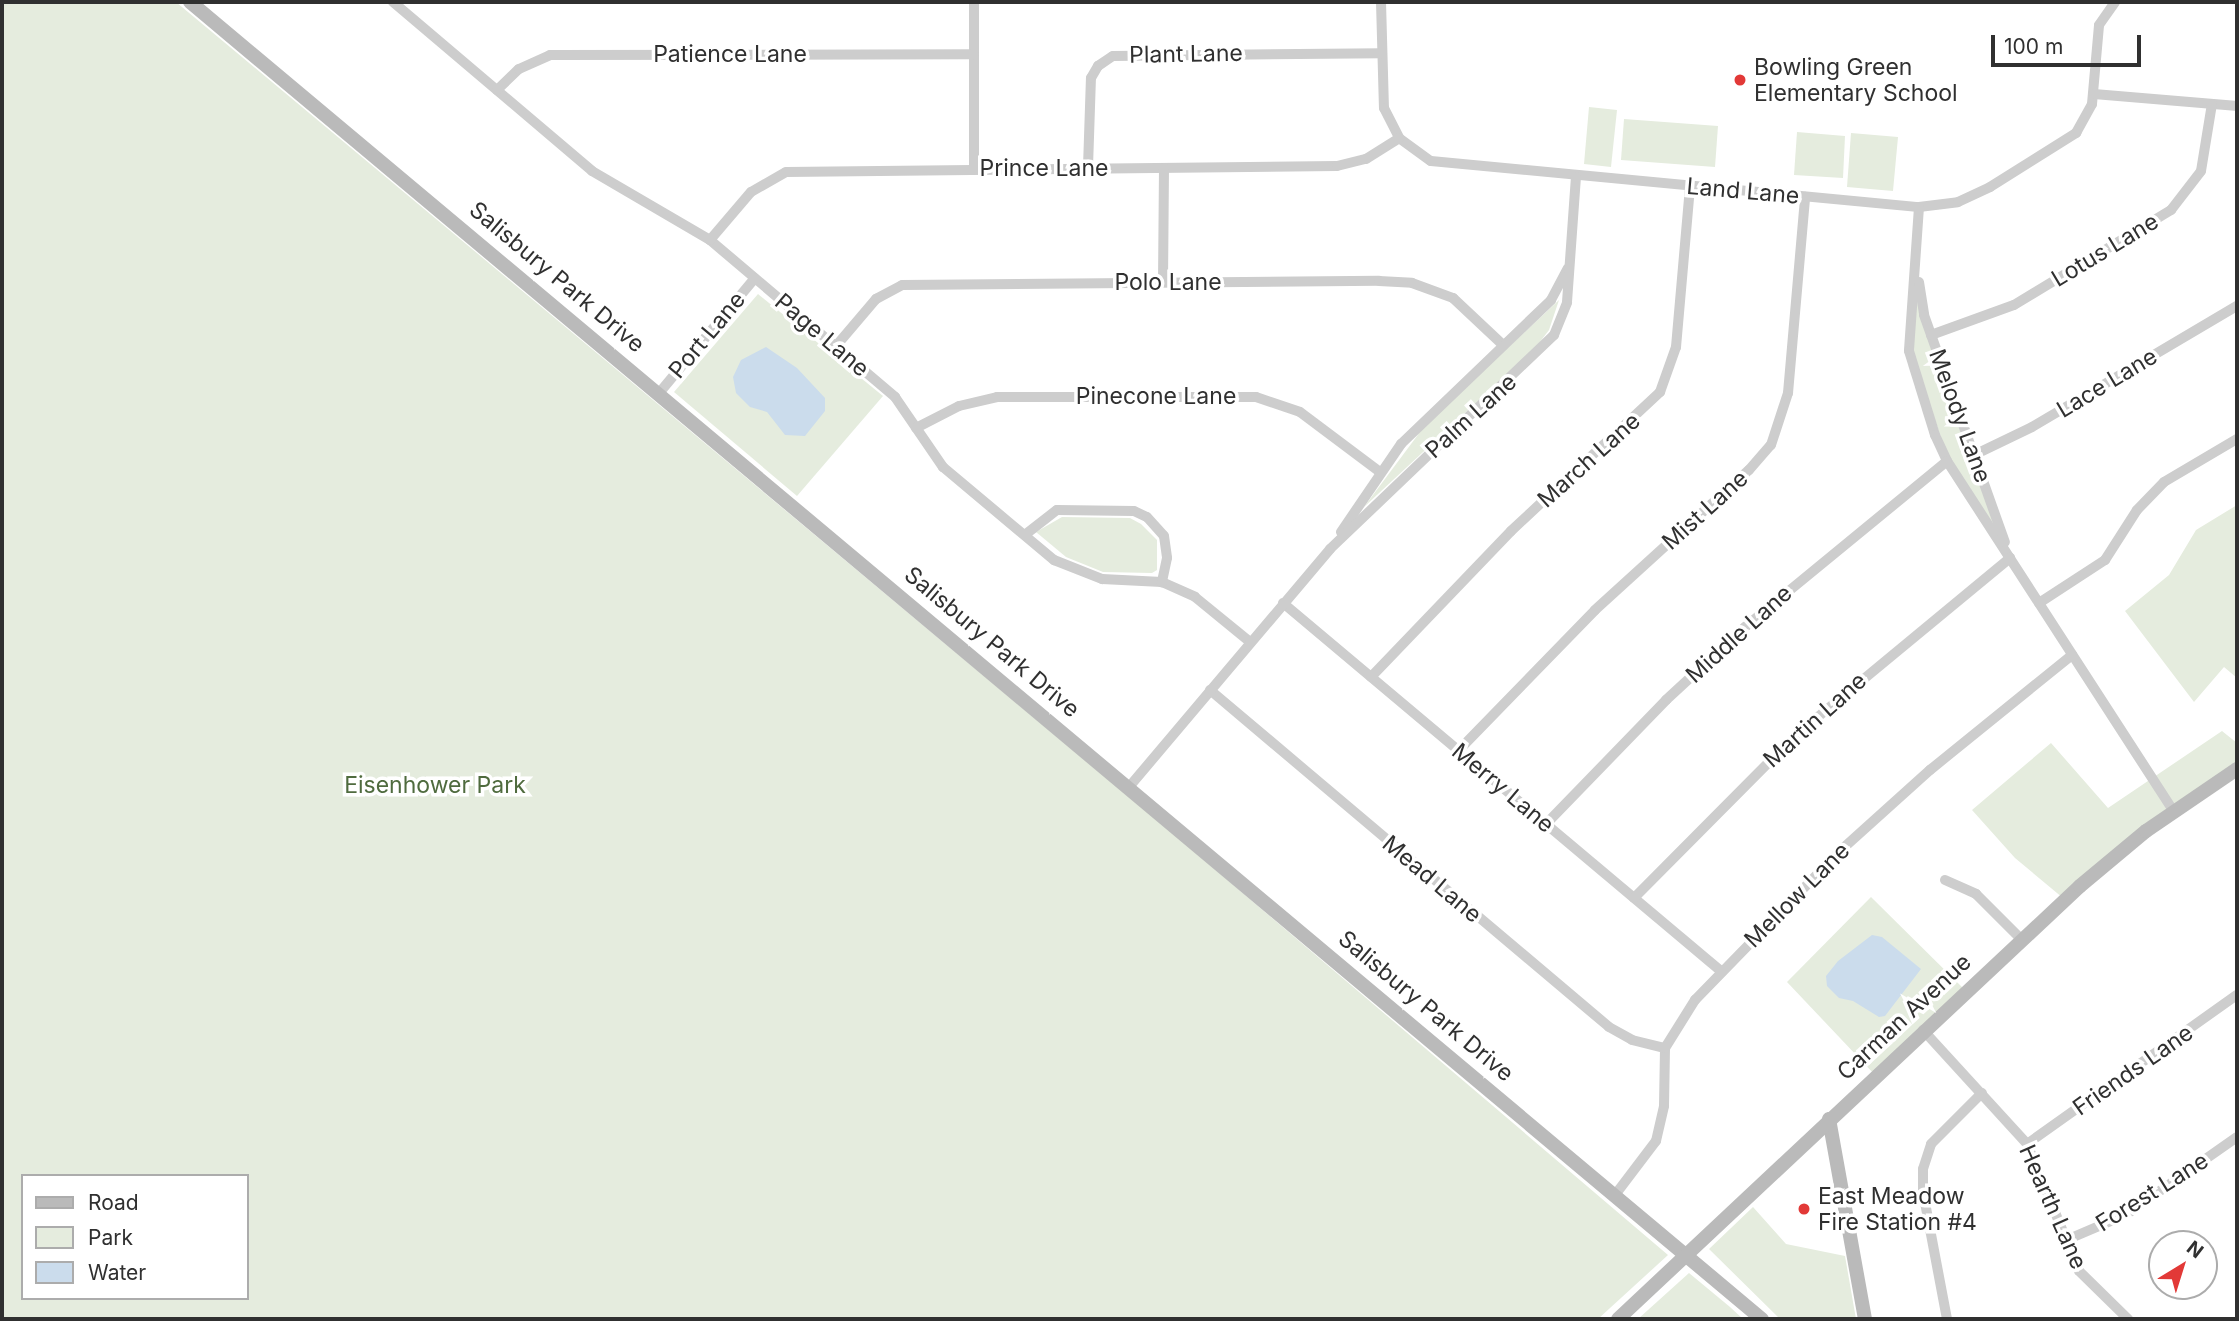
<!DOCTYPE html>
<style>
body{margin:0}
#map{position:relative;width:2239px;height:1321px;overflow:hidden;background:#fff;font-family:Inter,sans-serif}
div>[style]{position:absolute}
.green>*{inset:0;background:#e5ecde}
.water>*{inset:0;background:#cbdcec}
.street>*{height:10px;margin:-5px;padding:0 5px;transform-origin:5px;border-radius:5px;background:#cdcdcd}
.secondary>*{height:14px;margin:-7px;padding:0 7px;transform-origin:7px;border-radius:7px;background:#bababa}
.dots>*{width:19px;height:19px;translate:-50% -50%;box-sizing:border-box;border:4px solid #fff;border-radius:50%}
span{translate:-50% -50%;white-space:nowrap;text-align:center;line-height:1.15;-webkit-text-stroke:7px #fff;paint-order:stroke}
.street-label{font-size:23px;color:#303030}
.poi-label{font-size:23px;color:#303030}
.left{translate:0 -50%;text-align:left}
.park-label{font-size:23px;color:#4f6b3e}
.frame{position:absolute;inset:0;border:4px solid #303030;pointer-events:none}
.legend{position:absolute;left:21px;top:1174px;width:228px;height:126px;box-sizing:border-box;background:#fff;border:2px solid #acacac;margin:0;padding:9px 12px;list-style:none;font-size:21px;color:#303030}
.legend li{display:flex;align-items:center;gap:14px;height:35px}
.legend b{width:35px;border:2px solid #acacac}
.north{position:absolute;left:2148px;top:1230px;width:70px;height:70px;box-sizing:border-box;background:#fff;border:2px solid #acacac;border-radius:50%;rotate:38deg;font-size:19px;font-weight:700;line-height:28px;text-align:center;color:#303030}
.north::after{content:'';display:block;margin:auto;width:24px;height:32px;background:#e23937;clip-path:polygon(50% 0,100% 100%,50% 72%,0 100%)}
.scale{position:absolute;left:1991px;top:35px;width:150px;height:32px;box-sizing:border-box;border:4px solid #303030;border-top:0;padding-left:9px;font-size:21px;line-height:24px;white-space:nowrap;color:#303030;-webkit-text-stroke:5px #fff;paint-order:stroke}
</style>
<div id="map">
<div class="green">
<i style="clip-path:polygon(evenodd,2px 2px,176px 2px,1184px 843px,1668px 1255px,1598px 1319px,2px 1319px,2px 2px,23px 1176px,247px 1176px,247px 1298px,23px 1298px,23px 1176px)"></i>
<i style="clip-path:polygon(1589px 107px,1617px 110px,1611px 167px,1584px 164px)"></i>
<i style="clip-path:polygon(1624px 119px,1718px 126px,1715px 167px,1621px 160px)"></i>
<i style="clip-path:polygon(1797px 132px,1845px 136px,1843px 178px,1794px 175px)"></i>
<i style="clip-path:polygon(1851px 133px,1898px 137px,1893px 191px,1847px 187px)"></i>
<i style="clip-path:polygon(1917px 282px,2006px 550px,1949px 460px,1911px 352px)"></i>
<i style="clip-path:polygon(758px 294px,883px 396px,797px 496px,674px 392px)"></i>
<i style="clip-path:polygon(1559px 300px,1549px 330px,1536px 347px,1364px 507px,1426px 424px)"></i>
<i style="clip-path:polygon(2237px 505px,2237px 678px,2224px 667px,2194px 702px,2125px 611px,2169px 575px,2196px 530px)"></i>
<i style="clip-path:polygon(1062px 517px,1130px 518px,1141px 524px,1157px 540px,1157px 570px,1152px 573px,1103px 572px,1066px 557px,1036px 532px)"></i>
<i style="clip-path:polygon(2222px 731px,2237px 743px,2237px 768px,2063px 898px,2015px 858px,1972px 810px,2051px 743px,2108px 808px)"></i>
<i style="clip-path:polygon(1871px 897px,1965px 990px,1875px 1075px,1787px 982px)"></i>
<i style="clip-path:polygon(1753px 1207px,1786px 1244px,1845px 1256px,1856px 1319px,1780px 1319px,1709px 1249px)"></i>
<i style="clip-path:polygon(1689px 1273px,1730px 1307px,1743px 1319px,1638px 1319px)"></i>
</div>
<div class="water">
<i style="clip-path:polygon(766px 347px,797px 368px,825px 398px,825px 411px,805px 436px,785px 435px,767px 412px,750px 407px,736px 393px,733px 377px,741px 360px)"></i>
<i style="clip-path:polygon(1872px 935px,1882px 937px,1921px 969px,1885px 1016px,1879px 1017px,1853px 1001px,1839px 998px,1827px 986px,1826px 976px,1838px 961px)"></i>
</div>
<div class="street">
<i style="left:393px;top:2px;width:261px;rotate:40.3deg"></i>
<i style="left:592px;top:171px;width:137px;rotate:30.3deg"></i>
<i style="left:710px;top:240px;width:243px;rotate:40.3deg"></i>
<i style="left:895px;top:397px;width:85px;rotate:55.6deg"></i>
<i style="left:943px;top:467px;width:145px;rotate:40deg"></i>
<i style="left:1054px;top:560px;width:52px;rotate:21.6deg"></i>
<i style="left:1102px;top:579px;width:60px;rotate:2.9deg"></i>
<i style="left:1162px;top:582px;width:36px;rotate:24deg"></i>
<i style="left:1195px;top:597px;width:71px;rotate:39.3deg"></i>
<i style="left:974px;top:2px;width:166px;rotate:90deg"></i>
<i style="left:1381px;top:2px;width:106px;rotate:88.4deg"></i>
<i style="left:1384px;top:108px;width:34px;rotate:63deg"></i>
<i style="left:1399px;top:138px;width:39px;rotate:36deg"></i>
<i style="left:1431px;top:161px;width:490px;rotate:5.4deg"></i>
<i style="left:1919px;top:207px;width:39px;rotate:-7deg"></i>
<i style="left:1958px;top:202px;width:35px;rotate:-25deg"></i>
<i style="left:1990px;top:187px;width:102px;rotate:-32.1deg"></i>
<i style="left:2076px;top:133px;width:33px;rotate:-61deg"></i>
<i style="left:2092px;top:104px;width:79px;rotate:-84.9deg"></i>
<i style="left:2099px;top:25px;width:28px;rotate:-55deg"></i>
<i style="left:497px;top:90px;width:30px;rotate:-44deg"></i>
<i style="left:519px;top:69px;width:34px;rotate:-24deg"></i>
<i style="left:550px;top:55px;width:424px;rotate:-0.1deg"></i>
<i style="left:2094px;top:94px;width:144px;rotate:4.8deg"></i>
<i style="left:1088px;top:167px;width:89px;rotate:-88.1deg"></i>
<i style="left:1091px;top:78px;width:14px;rotate:-60deg"></i>
<i style="left:1098px;top:66px;width:18px;rotate:-34deg"></i>
<i style="left:1113px;top:56px;width:269px;rotate:-0.6deg"></i>
<i style="left:1919px;top:207px;width:144px;rotate:94deg"></i>
<i style="left:1909px;top:351px;width:88px;rotate:72.8deg"></i>
<i style="left:1935px;top:435px;width:29px;rotate:65deg"></i>
<i style="left:1947px;top:461px;width:417px;rotate:57.1deg"></i>
<i style="left:710px;top:240px;width:63px;rotate:-49.5deg"></i>
<i style="left:751px;top:192px;width:40px;rotate:-29.7deg"></i>
<i style="left:786px;top:172px;width:551px;rotate:-0.62deg"></i>
<i style="left:1337px;top:166px;width:30px;rotate:-14deg"></i>
<i style="left:1366px;top:159px;width:39px;rotate:-32deg"></i>
<i style="left:1163px;top:282px;width:114px;rotate:-89.5deg"></i>
<i style="left:1919px;top:282px;width:33px;rotate:81deg"></i>
<i style="left:1924px;top:315px;width:241px;rotate:70.4deg"></i>
<i style="left:1931px;top:335px;width:88px;rotate:-19.9deg"></i>
<i style="left:2014px;top:305px;width:184px;rotate:-31.2deg"></i>
<i style="left:2171px;top:210px;width:49px;rotate:-52.4deg"></i>
<i style="left:2201px;top:171px;width:68px;rotate:-80.7deg"></i>
<i style="left:836px;top:346px;width:62px;rotate:-49.6deg"></i>
<i style="left:876px;top:299px;width:30px;rotate:-28deg"></i>
<i style="left:902px;top:285px;width:477px;rotate:-0.5deg"></i>
<i style="left:1379px;top:281px;width:33px;rotate:3deg"></i>
<i style="left:1412px;top:283px;width:44px;rotate:20.1deg"></i>
<i style="left:1453px;top:298px;width:69px;rotate:43.2deg"></i>
<i style="left:660px;top:392px;width:148px;rotate:-50.2deg"></i>
<i style="left:916px;top:428px;width:48px;rotate:-27.1deg"></i>
<i style="left:959px;top:406px;width:39px;rotate:-13deg"></i>
<i style="left:997px;top:397px;width:259px"></i>
<i style="left:1256px;top:397px;width:46px;rotate:18.8deg"></i>
<i style="left:1300px;top:412px;width:100px;rotate:36.9deg"></i>
<i style="left:1974px;top:455px;width:64px;rotate:-25.8deg"></i>
<i style="left:2032px;top:427px;width:238px;rotate:-30.6deg"></i>
<i style="left:1341px;top:532px;width:107px;rotate:-55.7deg"></i>
<i style="left:1401px;top:444px;width:208px;rotate:-43.8deg"></i>
<i style="left:1551px;top:300px;width:36px;rotate:-62deg"></i>
<i style="left:1026px;top:534px;width:39px;rotate:-38deg"></i>
<i style="left:1057px;top:510px;width:77px;rotate:0.7deg"></i>
<i style="left:1134px;top:511px;width:14px;rotate:25deg"></i>
<i style="left:1147px;top:517px;width:25px;rotate:48deg"></i>
<i style="left:1164px;top:536px;width:22px;rotate:82deg"></i>
<i style="left:1167px;top:558px;width:25px;rotate:102deg"></i>
<i style="left:1283px;top:603px;width:573px;rotate:40.05deg"></i>
<i style="left:2039px;top:603px;width:79px;rotate:-33.1deg"></i>
<i style="left:2105px;top:560px;width:59px;rotate:-57.4deg"></i>
<i style="left:2137px;top:510px;width:39px;rotate:-46deg"></i>
<i style="left:2164px;top:482px;width:85px;rotate:-30.5deg"></i>
<i style="left:1371px;top:677px;width:202px;rotate:-46.2deg"></i>
<i style="left:1511px;top:531px;width:204px;rotate:-43deg"></i>
<i style="left:1660px;top:392px;width:48px;rotate:-70.4deg"></i>
<i style="left:1676px;top:347px;width:162px;rotate:-85deg"></i>
<i style="left:1210px;top:690px;width:522px;rotate:40.18deg"></i>
<i style="left:1609px;top:1027px;width:26px;rotate:29deg"></i>
<i style="left:1632px;top:1040px;width:34px;rotate:14deg"></i>
<i style="left:1459px;top:750px;width:195px;rotate:-45.8deg"></i>
<i style="left:1595px;top:610px;width:208px;rotate:-42.3deg"></i>
<i style="left:1749px;top:470px;width:33px;rotate:-49deg"></i>
<i style="left:1771px;top:445px;width:55px;rotate:-71.9deg"></i>
<i style="left:1788px;top:393px;width:197px;rotate:-85deg"></i>
<i style="left:1129px;top:787px;width:312px;rotate:-49.8deg"></i>
<i style="left:1330px;top:549px;width:310px;rotate:-43.7deg"></i>
<i style="left:1554px;top:335px;width:35px;rotate:-68deg"></i>
<i style="left:1567px;top:302px;width:125px;rotate:-85.9deg"></i>
<i style="left:1546px;top:824px;width:173px;rotate:-45.9deg"></i>
<i style="left:1666px;top:700px;width:108px;rotate:-42.7deg"></i>
<i style="left:1745px;top:627px;width:261px;rotate:-39.4deg"></i>
<i style="left:1945px;top:880px;width:34px;rotate:24deg"></i>
<i style="left:1976px;top:894px;width:64px;rotate:45deg"></i>
<i style="left:1634px;top:898px;width:230px;rotate:-45.2deg"></i>
<i style="left:1796px;top:735px;width:278px;rotate:-39.6deg"></i>
<i style="left:1923px;top:1030px;width:154px;rotate:47.6deg"></i>
<i style="left:2027px;top:1144px;width:137px;rotate:67.7deg"></i>
<i style="left:2079px;top:1271px;width:69px;rotate:44.4deg"></i>
<i style="left:2027px;top:1144px;width:257px;rotate:-35.4deg"></i>
<i style="left:1615px;top:1195px;width:68px;rotate:-52.8deg"></i>
<i style="left:1656px;top:1141px;width:36px;rotate:-77deg"></i>
<i style="left:1664px;top:1106px;width:58px;rotate:-89deg"></i>
<i style="left:1665px;top:1048px;width:57px;rotate:-58deg"></i>
<i style="left:1695px;top:1000px;width:208px;rotate:-45.8deg"></i>
<i style="left:1840px;top:851px;width:121px;rotate:-42deg"></i>
<i style="left:1930px;top:770px;width:183px;rotate:-39deg"></i>
<i style="left:2064px;top:1241px;width:69px;rotate:-23.2deg"></i>
<i style="left:2127px;top:1214px;width:134px;rotate:-35deg"></i>
<i style="left:1947px;top:1319px;width:129px;rotate:-100.7deg"></i>
<i style="left:1923px;top:1192px;width:23px;rotate:-90deg"></i>
<i style="left:1923px;top:1169px;width:26px;rotate:-72deg"></i>
<i style="left:1931px;top:1144px;width:72px;rotate:-45deg"></i>
</div>
<div class="secondary">
<i style="left:190px;top:2px;width:2051px;rotate:39.96deg"></i>
<i style="left:1829px;top:1119px;width:203px;rotate:79.8deg"></i>
<i style="left:1618px;top:1319px;width:633px;rotate:-43.14deg"></i>
<i style="left:2080px;top:886px;width:86px;rotate:-39.8deg"></i>
<i style="left:2146px;top:831px;width:110px;rotate:-34.3deg"></i>
</div>
<div class="dots">
<i style="left:1740px;top:80px;background:#e23937"></i>
<i style="left:1804px;top:1209px;background:#e23937"></i>
</div>
<div class="street-label">
<span style="left:730px;top:54px">Patience Lane</span>
<span style="left:1186px;top:54px;rotate:-1deg">Plant Lane</span>
<span style="left:1044px;top:168px">Prince Lane</span>
<span style="left:1743px;top:191px;rotate:5deg">Land Lane</span>
<span style="left:2105px;top:250px;rotate:-31deg">Lotus Lane</span>
<span style="left:557px;top:277px;rotate:40deg">Salisbury Park Drive</span>
<span style="left:1168px;top:282px">Polo Lane</span>
<span style="left:707px;top:335px;rotate:-50deg">Port Lane</span>
<span style="left:822px;top:335px;rotate:40deg">Page Lane</span>
<span style="left:2107px;top:383px;rotate:-31deg">Lace Lane</span>
<span style="left:1156px;top:396px">Pinecone Lane</span>
<span style="left:1471px;top:416px;rotate:-42deg">Palm Lane</span>
<span style="left:1960px;top:416px;rotate:70deg">Melody Lane</span>
<span style="left:1589px;top:460px;rotate:-42deg">March Lane</span>
<span style="left:1705px;top:510px;rotate:-42deg">Mist Lane</span>
<span style="left:1739px;top:634px;rotate:-42deg">Middle Lane</span>
<span style="left:992px;top:642px;rotate:40deg">Salisbury Park Drive</span>
<span style="left:1815px;top:720px;rotate:-42deg">Martin Lane</span>
<span style="left:1503px;top:788px;rotate:40deg">Merry Lane</span>
<span style="left:1432px;top:879px;rotate:40deg">Mead Lane</span>
<span style="left:1797px;top:895px;rotate:-45deg">Mellow Lane</span>
<span style="left:1426px;top:1006px;rotate:40deg">Salisbury Park Drive</span>
<span style="left:1904px;top:1017px;rotate:-43deg">Carman Avenue</span>
<span style="left:2133px;top:1070px;rotate:-35deg">Friends Lane</span>
<span style="left:2152px;top:1192px;rotate:-32deg">Forest Lane</span>
<span style="left:2053px;top:1207px;rotate:66deg">Hearth Lane</span>
</div>
<div class="poi-label">
<span class="left" style="left:1754px;top:80px">Bowling Green<br>Elementary School</span>
<span class="left" style="left:1818px;top:1209px">East Meadow<br>Fire Station #4</span>
</div>
<div class="park-label">
<span style="left:435px;top:785px">Eisenhower Park</span>
</div>
<div class="frame"></div>
<ul class="legend">
<li><b style="height:9px;background:#bababa"></b>Road</li>
<li><b style="height:19px;background:#e5ecde"></b>Park</li>
<li><b style="height:19px;background:#cbdcec"></b>Water</li>
</ul>
<div class="north">N</div>
<div class="scale">100 m</div>
</div>
